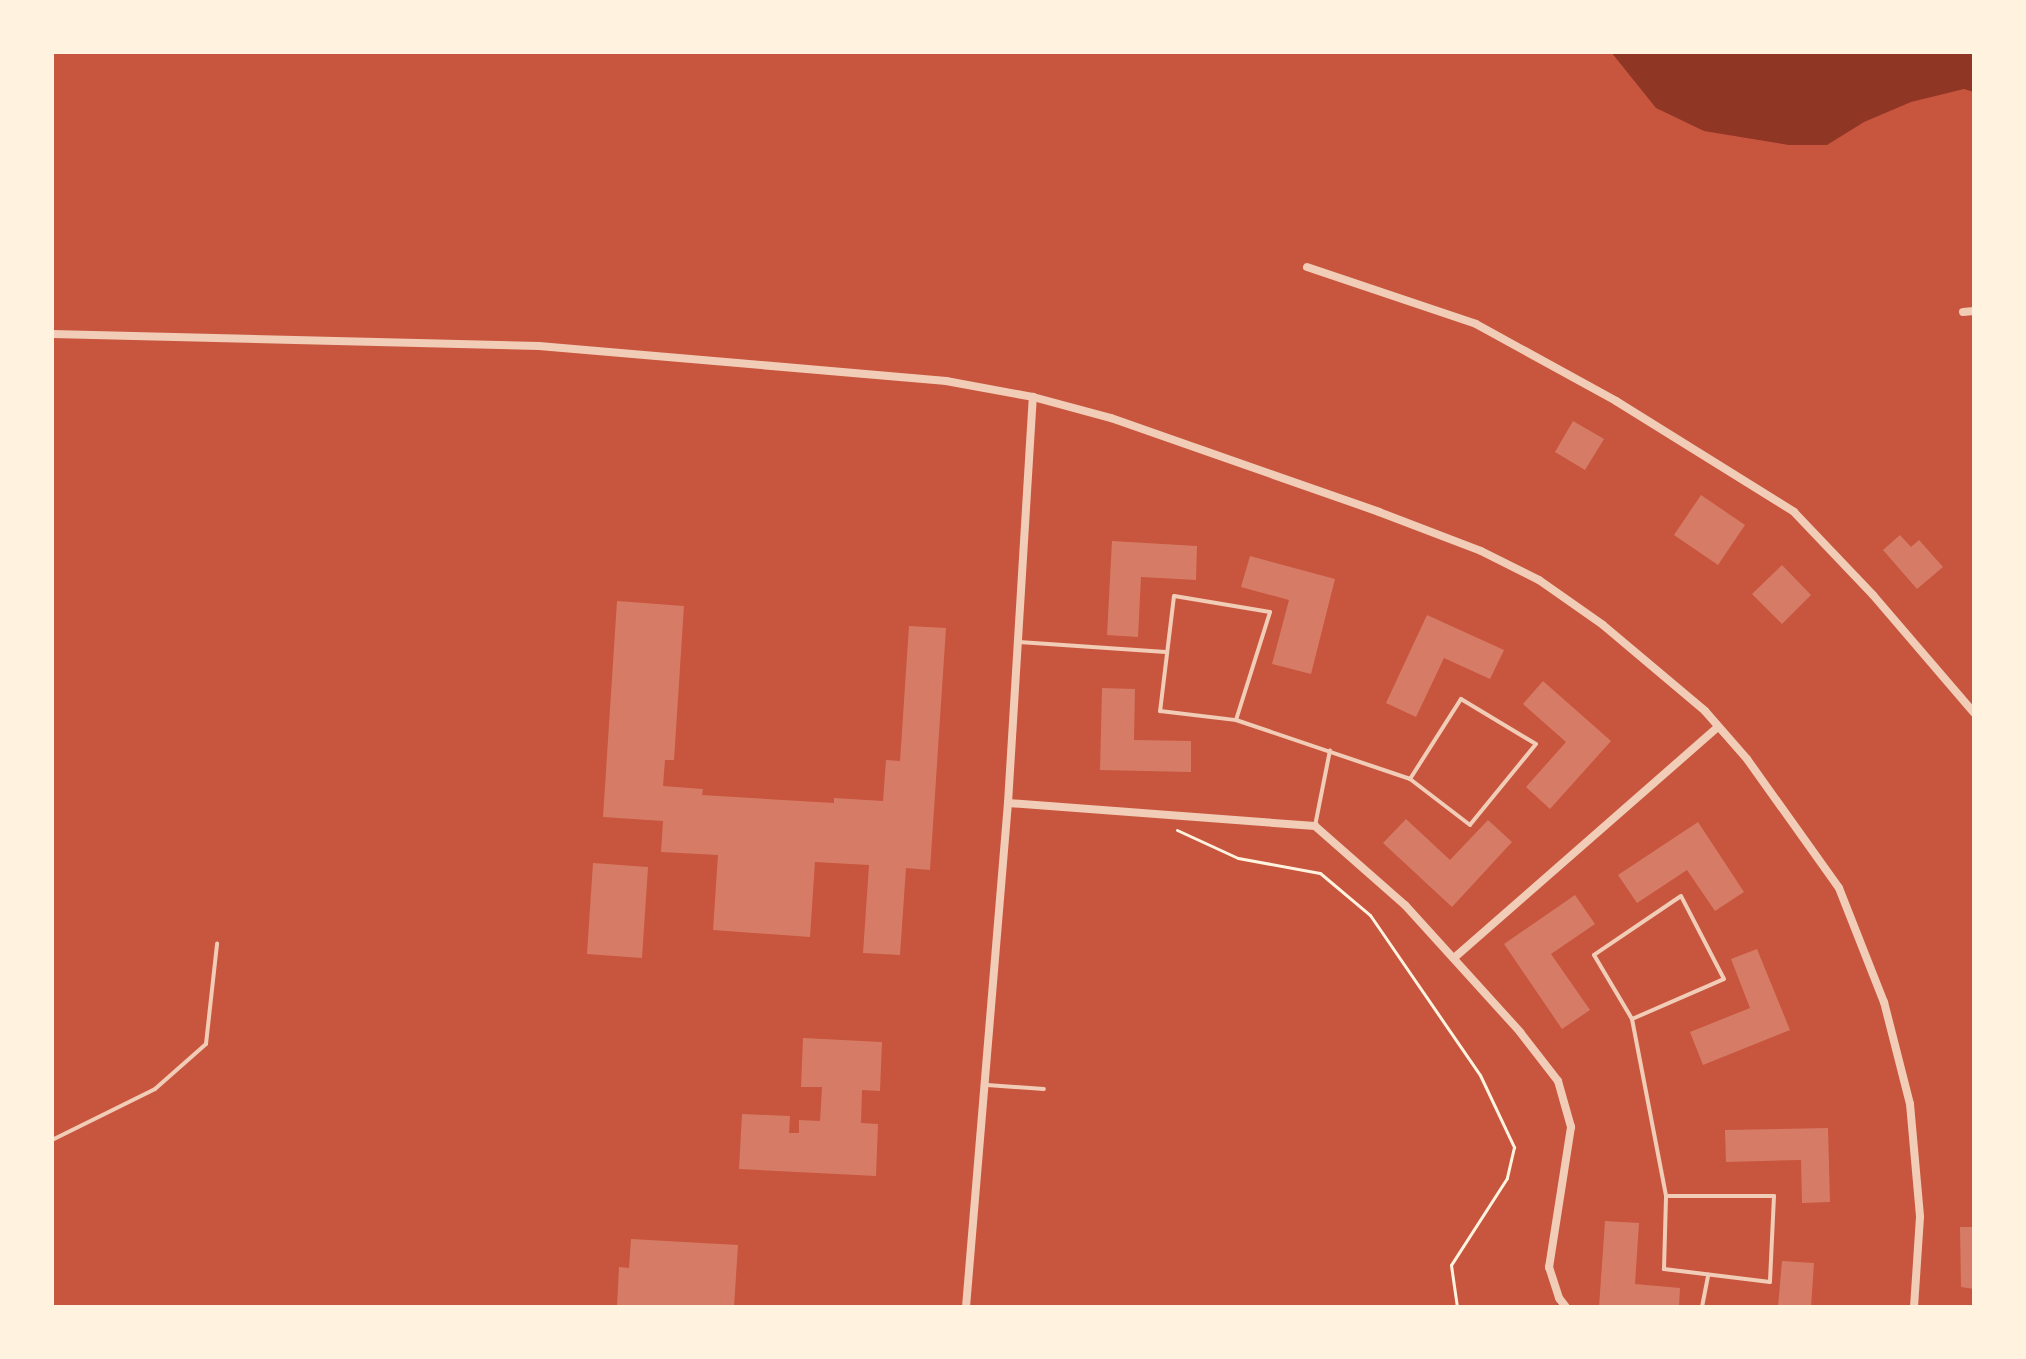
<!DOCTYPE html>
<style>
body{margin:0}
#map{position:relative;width:2026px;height:1359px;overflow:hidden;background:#c8553d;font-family:Arial,sans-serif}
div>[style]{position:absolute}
.water>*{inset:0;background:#8f3625}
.building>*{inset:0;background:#d67c66}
.path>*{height:3px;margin:-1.5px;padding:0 1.5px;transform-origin:1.5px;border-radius:1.5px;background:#fff3e0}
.service>*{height:4px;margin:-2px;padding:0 2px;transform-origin:2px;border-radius:2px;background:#f1ccb7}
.minor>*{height:8px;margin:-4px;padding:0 4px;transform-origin:4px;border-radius:4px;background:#f1ccb7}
span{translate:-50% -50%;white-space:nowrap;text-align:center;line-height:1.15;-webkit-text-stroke:6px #fff3e0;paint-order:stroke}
.frame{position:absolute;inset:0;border:54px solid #fff3e0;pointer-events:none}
</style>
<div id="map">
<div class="water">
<i style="clip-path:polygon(1611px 52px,1974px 52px,1974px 92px,1964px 89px,1911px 102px,1864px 122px,1827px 145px,1789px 145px,1704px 131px,1656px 108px)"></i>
</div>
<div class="building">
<i style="clip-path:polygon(1573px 421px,1604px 439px,1585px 470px,1555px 452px)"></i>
<i style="clip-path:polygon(1701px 495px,1745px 525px,1718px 565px,1674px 535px)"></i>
<i style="clip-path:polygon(1900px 535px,1911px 547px,1919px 540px,1943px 567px,1917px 589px,1883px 550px)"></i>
<i style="clip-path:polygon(1112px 541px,1197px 546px,1196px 580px,1141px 577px,1138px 637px,1107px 635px)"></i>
<i style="clip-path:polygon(1250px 556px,1335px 579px,1311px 674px,1272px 664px,1289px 600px,1241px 587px)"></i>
<i style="clip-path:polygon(1782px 565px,1811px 595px,1782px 624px,1752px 594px)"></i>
<i style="clip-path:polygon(617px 601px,684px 606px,674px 760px,665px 760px,663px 786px,703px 789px,702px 795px,834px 803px,834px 798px,883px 801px,886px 760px,900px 761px,909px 626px,946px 628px,930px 870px,906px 868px,900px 955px,863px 953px,869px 865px,815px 862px,810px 937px,713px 930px,718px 855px,661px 852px,663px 821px,603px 817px)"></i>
<i style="clip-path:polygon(1427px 615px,1504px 650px,1490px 679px,1444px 658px,1416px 717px,1386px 703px)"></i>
<i style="clip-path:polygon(1543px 681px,1611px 741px,1550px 809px,1526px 787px,1566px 742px,1523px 704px)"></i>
<i style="clip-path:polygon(1102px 688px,1135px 689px,1134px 740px,1191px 741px,1191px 772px,1100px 770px)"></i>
<i style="clip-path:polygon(1406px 819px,1450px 860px,1488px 820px,1512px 842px,1452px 907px,1383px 843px)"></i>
<i style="clip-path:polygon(1698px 822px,1744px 892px,1715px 911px,1687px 870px,1637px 903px,1618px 875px)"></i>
<i style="clip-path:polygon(593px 863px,648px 867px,642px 958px,587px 954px)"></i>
<i style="clip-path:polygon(1575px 895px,1595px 924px,1551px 954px,1590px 1010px,1562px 1029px,1504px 944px)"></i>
<i style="clip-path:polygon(1757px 949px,1790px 1030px,1703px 1065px,1690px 1032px,1750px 1008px,1731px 959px)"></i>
<i style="clip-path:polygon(803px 1038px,882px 1042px,880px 1091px,862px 1090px,861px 1123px,878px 1124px,876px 1176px,739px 1169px,742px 1114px,790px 1116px,789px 1133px,799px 1133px,799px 1120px,820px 1121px,822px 1087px,801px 1087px)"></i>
<i style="clip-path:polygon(1828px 1128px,1830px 1202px,1802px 1203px,1801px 1160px,1726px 1162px,1725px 1130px)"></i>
<i style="clip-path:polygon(1605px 1221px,1639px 1223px,1635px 1284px,1680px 1288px,1679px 1307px,1599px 1307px)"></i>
<i style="clip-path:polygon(1960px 1227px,1974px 1227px,1974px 1289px,1961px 1287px)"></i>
<i style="clip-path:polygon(631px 1239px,738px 1245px,734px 1307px,617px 1307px,619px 1267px,629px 1268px)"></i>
<i style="clip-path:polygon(1782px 1261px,1814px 1263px,1811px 1307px,1778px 1307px)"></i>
</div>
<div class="path">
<i style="left:1177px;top:830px;width:67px;rotate:24.7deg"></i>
<i style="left:1238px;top:858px;width:83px;rotate:10.4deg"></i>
<i style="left:1320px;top:873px;width:65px;rotate:40deg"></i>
<i style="left:1370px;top:915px;width:194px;rotate:55.5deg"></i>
<i style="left:1480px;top:1075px;width:80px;rotate:64.7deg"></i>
<i style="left:1514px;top:1147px;width:32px;rotate:103deg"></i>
<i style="left:1507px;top:1178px;width:103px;rotate:122.8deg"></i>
<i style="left:1451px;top:1265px;width:42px;rotate:81.9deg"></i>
</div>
<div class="service">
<i style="left:1019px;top:642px;width:147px;rotate:3.9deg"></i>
<i style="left:1236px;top:720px;width:113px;rotate:-72.5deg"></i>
<i style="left:1270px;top:612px;width:97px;rotate:-170.5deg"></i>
<i style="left:1174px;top:596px;width:116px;rotate:96.9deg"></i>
<i style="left:1160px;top:711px;width:77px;rotate:6.8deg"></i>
<i style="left:1236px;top:720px;width:184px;rotate:18.7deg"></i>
<i style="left:1410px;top:779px;width:95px;rotate:-57.5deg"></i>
<i style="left:1461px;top:699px;width:87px;rotate:31deg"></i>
<i style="left:1536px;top:744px;width:104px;rotate:129.2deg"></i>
<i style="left:1470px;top:825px;width:76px;rotate:-142.5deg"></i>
<i style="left:1315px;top:826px;width:77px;rotate:-78.8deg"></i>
<i style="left:1632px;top:1019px;width:100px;rotate:-23.5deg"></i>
<i style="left:1724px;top:979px;width:93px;rotate:-117.4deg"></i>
<i style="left:1681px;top:896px;width:105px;rotate:145.9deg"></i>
<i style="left:1594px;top:955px;width:74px;rotate:59.3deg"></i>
<i style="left:1632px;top:1019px;width:180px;rotate:79.1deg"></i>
<i style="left:987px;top:1085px;width:57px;rotate:4deg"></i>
<i style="left:52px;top:1140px;width:115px;rotate:-26.3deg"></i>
<i style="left:155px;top:1089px;width:68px;rotate:-41.4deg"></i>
<i style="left:206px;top:1044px;width:101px;rotate:-83.7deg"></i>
<i style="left:1666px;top:1196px;width:108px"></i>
<i style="left:1774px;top:1196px;width:86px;rotate:92.7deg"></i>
<i style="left:1770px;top:1282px;width:107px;rotate:-173deg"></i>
<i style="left:1664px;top:1269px;width:73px;rotate:-88.4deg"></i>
<i style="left:1702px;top:1307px;width:33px;rotate:-79deg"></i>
</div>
<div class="minor">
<i style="left:1307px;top:267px;width:178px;rotate:18.6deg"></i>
<i style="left:1476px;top:324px;width:160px;rotate:28.8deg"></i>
<i style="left:1616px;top:401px;width:210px;rotate:31.9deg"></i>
<i style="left:1794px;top:512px;width:115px;rotate:46.4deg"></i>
<i style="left:1873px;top:595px;width:155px;rotate:49.4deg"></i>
<i style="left:1963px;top:312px;width:11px;rotate:-5deg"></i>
<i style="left:52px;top:334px;width:487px;rotate:1.4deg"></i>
<i style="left:539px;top:346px;width:409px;rotate:4.9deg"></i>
<i style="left:946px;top:381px;width:88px;rotate:10.4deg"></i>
<i style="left:1033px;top:397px;width:81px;rotate:15.1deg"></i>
<i style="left:1111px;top:418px;width:284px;rotate:19.3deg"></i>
<i style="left:1379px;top:512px;width:109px;rotate:20.9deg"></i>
<i style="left:1481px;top:551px;width:65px;rotate:26.6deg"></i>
<i style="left:1539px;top:580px;width:78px;rotate:35.1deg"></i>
<i style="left:1603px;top:625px;width:133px;rotate:40.1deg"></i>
<i style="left:1705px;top:711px;width:64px;rotate:48.8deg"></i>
<i style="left:1747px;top:759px;width:158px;rotate:54.5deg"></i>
<i style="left:1839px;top:888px;width:123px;rotate:68.5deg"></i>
<i style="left:1884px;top:1002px;width:105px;rotate:75.7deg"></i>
<i style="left:1910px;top:1104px;width:113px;rotate:84.9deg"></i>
<i style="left:1920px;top:1217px;width:90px;rotate:93.8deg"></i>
<i style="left:1008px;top:803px;width:308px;rotate:4.3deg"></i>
<i style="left:1315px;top:826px;width:120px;rotate:41.3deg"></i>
<i style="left:1405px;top:905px;width:171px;rotate:47.8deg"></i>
<i style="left:1520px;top:1032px;width:62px;rotate:52.2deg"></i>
<i style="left:1558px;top:1081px;width:48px;rotate:74.2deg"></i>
<i style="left:1571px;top:1127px;width:142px;rotate:98.9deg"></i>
<i style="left:1549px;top:1267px;width:33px;rotate:72deg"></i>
<i style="left:1559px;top:1298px;width:11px;rotate:52deg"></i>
<i style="left:1454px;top:958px;width:351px;rotate:-41.2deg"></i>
<i style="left:966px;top:1307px;width:506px;rotate:-85.24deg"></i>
<i style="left:1008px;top:803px;width:407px;rotate:-86.5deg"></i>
</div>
<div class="frame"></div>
</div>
